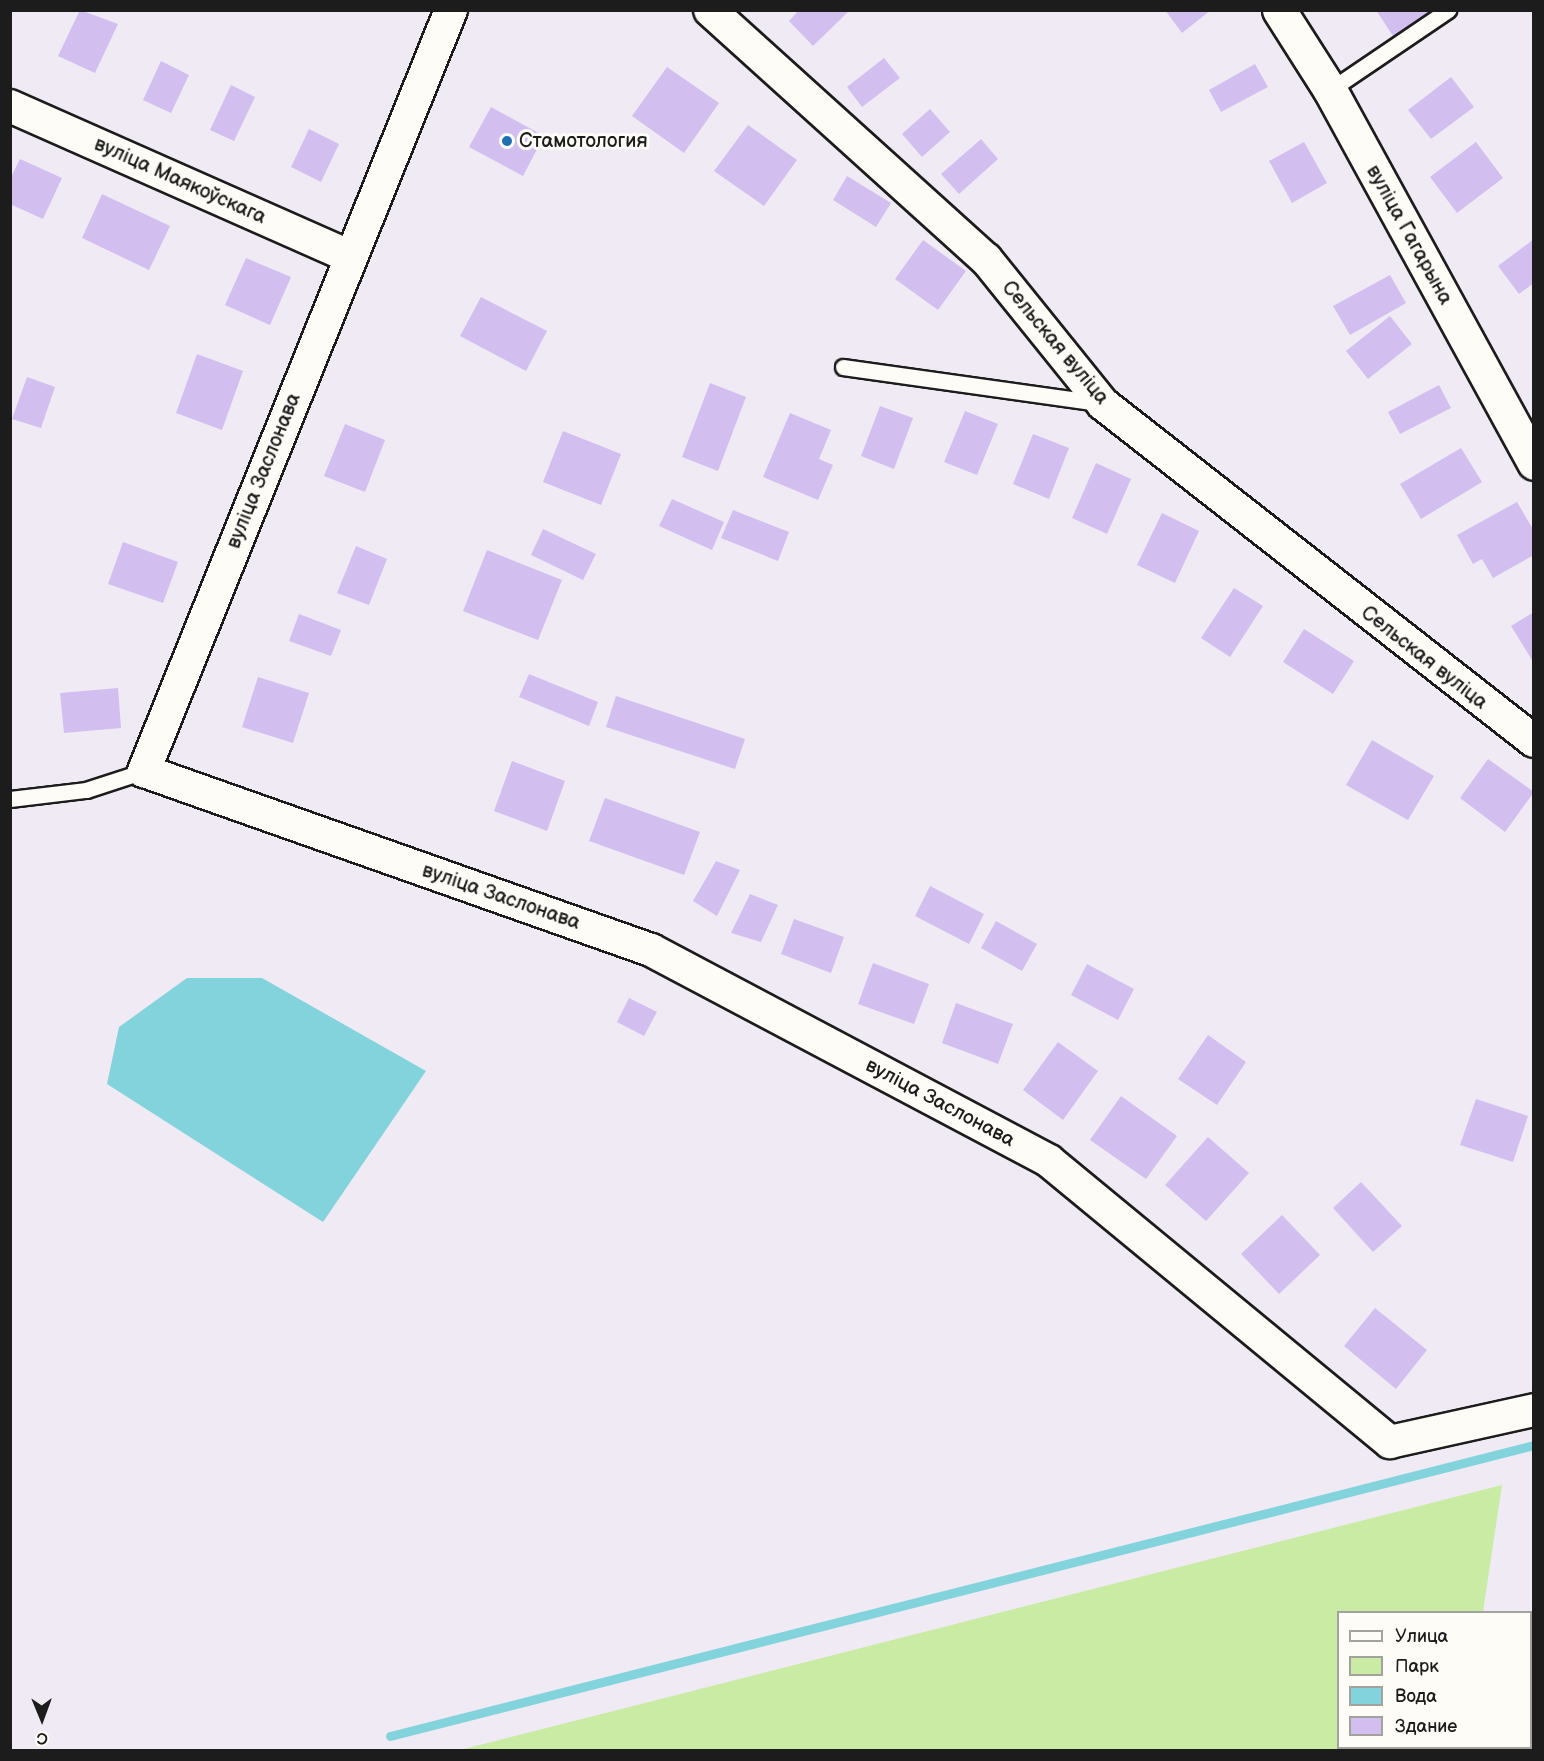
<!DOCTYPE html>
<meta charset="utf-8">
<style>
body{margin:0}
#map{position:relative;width:1544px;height:1761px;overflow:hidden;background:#f0eaf5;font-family:"Balsamiq Sans",sans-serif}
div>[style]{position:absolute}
.green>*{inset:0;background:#c9eba4}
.water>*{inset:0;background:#83d3dd}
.stream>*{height:9px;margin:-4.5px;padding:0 4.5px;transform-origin:4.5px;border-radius:4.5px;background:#83d3dd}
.building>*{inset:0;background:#d2bff0}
.roads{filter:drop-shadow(2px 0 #1c1c1c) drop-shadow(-2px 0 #1c1c1c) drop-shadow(0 2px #1c1c1c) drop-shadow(0 -2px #1c1c1c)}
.service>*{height:15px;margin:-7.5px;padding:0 7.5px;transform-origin:7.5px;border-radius:7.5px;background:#fdfcf7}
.minor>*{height:32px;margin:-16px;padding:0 16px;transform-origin:16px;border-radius:16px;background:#fdfcf7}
.tertiary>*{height:33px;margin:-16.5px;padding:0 16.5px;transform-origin:16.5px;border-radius:16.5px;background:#fdfcf7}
.dots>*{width:16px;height:16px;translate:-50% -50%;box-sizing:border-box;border:3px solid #fdfcf7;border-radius:50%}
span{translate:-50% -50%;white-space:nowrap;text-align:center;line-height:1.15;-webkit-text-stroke:6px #fdfcf7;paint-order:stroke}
.poi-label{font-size:20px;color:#1c1c1c}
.left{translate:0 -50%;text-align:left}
.street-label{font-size:20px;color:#1c1c1c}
.frame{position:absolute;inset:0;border:12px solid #1c1c1c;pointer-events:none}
.legend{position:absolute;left:1337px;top:1611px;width:195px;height:138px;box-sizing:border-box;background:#fdfcf7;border:2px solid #a3a29f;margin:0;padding:8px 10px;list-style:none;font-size:18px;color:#1c1c1c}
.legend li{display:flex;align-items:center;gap:12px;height:30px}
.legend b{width:30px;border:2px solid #a3a29f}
.north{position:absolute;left:12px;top:1689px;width:60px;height:60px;-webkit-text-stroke:4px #fdfcf7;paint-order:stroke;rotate:179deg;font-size:16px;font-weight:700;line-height:24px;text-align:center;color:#1c1c1c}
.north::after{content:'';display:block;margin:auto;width:21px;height:27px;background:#1c1c1c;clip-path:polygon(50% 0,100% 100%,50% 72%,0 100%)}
</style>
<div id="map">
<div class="green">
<i style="clip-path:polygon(1502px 1485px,1483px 1612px,1338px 1612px,1338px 1748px,1488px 1750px,460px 1750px)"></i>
</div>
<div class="water">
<i style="clip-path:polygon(187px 978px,262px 978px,426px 1071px,323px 1222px,107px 1084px,119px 1027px)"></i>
</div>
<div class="stream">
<i style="left:390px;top:1736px;width:1180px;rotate:-14.27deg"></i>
</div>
<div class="building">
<i style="clip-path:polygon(80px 10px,118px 24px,95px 73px,58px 56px)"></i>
<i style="clip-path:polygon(799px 10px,850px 10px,813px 46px,789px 21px)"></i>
<i style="clip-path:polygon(1165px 10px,1211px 10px,1182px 33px)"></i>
<i style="clip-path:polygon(1376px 10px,1431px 10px,1393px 36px)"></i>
<i style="clip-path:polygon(884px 58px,900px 78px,862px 107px,847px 87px)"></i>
<i style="clip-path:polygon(161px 61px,189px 75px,171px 113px,143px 100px)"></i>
<i style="clip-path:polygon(1255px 64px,1268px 87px,1221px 112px,1209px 90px)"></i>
<i style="clip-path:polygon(667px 67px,719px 103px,684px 153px,632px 116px)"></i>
<i style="clip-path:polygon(1451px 77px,1474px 107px,1431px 139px,1408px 110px)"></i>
<i style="clip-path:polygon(231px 85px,255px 97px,234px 141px,210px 130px)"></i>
<i style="clip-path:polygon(491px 107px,544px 136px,523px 176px,469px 147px)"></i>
<i style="clip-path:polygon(930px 109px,950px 132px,922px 157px,902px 134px)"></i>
<i style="clip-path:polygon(748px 125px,797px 160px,764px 206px,714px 171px)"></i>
<i style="clip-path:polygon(309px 129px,339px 144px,321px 182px,291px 167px)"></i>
<i style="clip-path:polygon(981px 139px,998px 159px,959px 194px,941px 174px)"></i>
<i style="clip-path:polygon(1304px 142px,1327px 183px,1292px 203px,1269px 161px)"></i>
<i style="clip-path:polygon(1476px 142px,1503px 178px,1457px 213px,1430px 177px)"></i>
<i style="clip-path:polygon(20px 159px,62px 178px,43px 219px,10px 204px,10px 179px)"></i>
<i style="clip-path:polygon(847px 176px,891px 203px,876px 227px,833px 200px)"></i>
<i style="clip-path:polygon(102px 194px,170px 226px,149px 270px,82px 238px)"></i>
<i style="clip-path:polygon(1534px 239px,1534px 283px,1519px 294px,1498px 266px)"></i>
<i style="clip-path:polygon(923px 240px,966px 271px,938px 310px,895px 279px)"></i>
<i style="clip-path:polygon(246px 258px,291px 277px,270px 325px,225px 305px)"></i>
<i style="clip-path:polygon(1390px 275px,1406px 303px,1350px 335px,1333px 306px)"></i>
<i style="clip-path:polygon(481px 297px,547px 331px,526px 371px,460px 336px)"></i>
<i style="clip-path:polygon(1390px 316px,1412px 344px,1368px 379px,1346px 351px)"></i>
<i style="clip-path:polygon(197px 354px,243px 371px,222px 430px,176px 413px)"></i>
<i style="clip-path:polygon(27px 377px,55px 387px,41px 428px,12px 419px)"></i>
<i style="clip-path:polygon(710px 383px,746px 397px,718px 471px,682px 457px)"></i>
<i style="clip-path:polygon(1439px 385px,1451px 408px,1400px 434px,1388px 412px)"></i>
<i style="clip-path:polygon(880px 406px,913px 418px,894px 469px,861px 456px)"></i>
<i style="clip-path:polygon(965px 411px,998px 424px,977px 475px,944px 462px)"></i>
<i style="clip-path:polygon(790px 413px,831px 430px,819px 459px,833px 465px,818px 500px,763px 477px)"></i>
<i style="clip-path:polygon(345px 424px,385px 440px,365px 492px,324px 476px)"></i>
<i style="clip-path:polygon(563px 431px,621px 454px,601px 505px,543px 482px)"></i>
<i style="clip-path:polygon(1033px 434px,1069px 448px,1049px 499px,1013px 484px)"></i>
<i style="clip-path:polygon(1461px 448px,1482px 482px,1421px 519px,1400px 484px)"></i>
<i style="clip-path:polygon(1096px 463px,1131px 479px,1107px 534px,1072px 518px)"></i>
<i style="clip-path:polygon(672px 499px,724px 522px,712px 550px,659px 526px)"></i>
<i style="clip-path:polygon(1517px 502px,1534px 531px,1534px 555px,1493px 578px,1482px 559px,1473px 564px,1457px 535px)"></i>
<i style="clip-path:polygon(733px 510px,789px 532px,778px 561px,721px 538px)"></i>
<i style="clip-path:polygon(1162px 513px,1199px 531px,1175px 583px,1137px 565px)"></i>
<i style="clip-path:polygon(543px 529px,596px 554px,583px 580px,531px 555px)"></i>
<i style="clip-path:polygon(123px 542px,178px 562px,163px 603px,108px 584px)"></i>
<i style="clip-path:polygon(356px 546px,387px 559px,369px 605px,337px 593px)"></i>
<i style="clip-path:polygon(487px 550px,562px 580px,538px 640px,463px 611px)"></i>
<i style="clip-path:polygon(1234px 588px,1263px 606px,1230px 657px,1201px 638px)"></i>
<i style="clip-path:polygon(1534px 612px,1534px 663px,1511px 626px)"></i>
<i style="clip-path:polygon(299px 614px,341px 630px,331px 656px,289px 641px)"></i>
<i style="clip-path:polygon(1304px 629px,1354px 661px,1333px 694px,1283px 662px)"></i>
<i style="clip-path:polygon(529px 674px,598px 702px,589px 726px,519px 697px)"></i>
<i style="clip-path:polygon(258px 677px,309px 693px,293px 743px,242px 727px)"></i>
<i style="clip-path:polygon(118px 688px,121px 728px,64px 733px,60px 693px)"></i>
<i style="clip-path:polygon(616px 696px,745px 739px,735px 769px,606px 727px)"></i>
<i style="clip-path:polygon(1372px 740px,1434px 776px,1408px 820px,1346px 785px)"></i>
<i style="clip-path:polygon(1488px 759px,1534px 792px,1505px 832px,1460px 798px)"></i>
<i style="clip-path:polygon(512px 761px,565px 781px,547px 831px,494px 811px)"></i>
<i style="clip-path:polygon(605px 798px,700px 832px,684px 875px,589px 841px)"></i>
<i style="clip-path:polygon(716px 861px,740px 870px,717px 916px,693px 901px)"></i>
<i style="clip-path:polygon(930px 886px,984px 914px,969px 944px,915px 916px)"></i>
<i style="clip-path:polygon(750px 894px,778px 905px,761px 942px,731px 933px)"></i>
<i style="clip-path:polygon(794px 919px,844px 937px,831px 973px,781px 954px)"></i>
<i style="clip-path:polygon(996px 921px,1037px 944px,1022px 971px,981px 948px)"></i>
<i style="clip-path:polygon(873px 963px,929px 984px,914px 1024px,858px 1004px)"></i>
<i style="clip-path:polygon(1087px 964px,1134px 989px,1118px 1020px,1071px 995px)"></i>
<i style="clip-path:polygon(629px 998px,657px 1012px,644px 1036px,617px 1022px)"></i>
<i style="clip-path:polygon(956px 1003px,1013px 1024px,998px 1064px,942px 1043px)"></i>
<i style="clip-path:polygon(1208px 1035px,1246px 1062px,1217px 1105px,1178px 1079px)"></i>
<i style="clip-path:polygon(1058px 1042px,1098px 1071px,1063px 1120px,1023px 1090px)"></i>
<i style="clip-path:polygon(1121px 1096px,1177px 1136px,1146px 1179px,1090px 1140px)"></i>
<i style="clip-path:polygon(1476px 1099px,1528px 1116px,1513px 1162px,1460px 1145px)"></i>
<i style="clip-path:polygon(1208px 1137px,1249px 1173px,1206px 1221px,1165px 1185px)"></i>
<i style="clip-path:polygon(1361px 1182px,1402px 1226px,1373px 1252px,1333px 1208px)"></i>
<i style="clip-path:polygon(1282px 1215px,1320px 1255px,1279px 1294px,1241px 1254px)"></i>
<i style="clip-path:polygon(1375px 1308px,1427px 1350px,1396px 1389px,1344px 1346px)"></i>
</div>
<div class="roads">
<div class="service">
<i style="left:1330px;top:90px;width:143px;rotate:-34.1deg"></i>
<i style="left:843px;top:367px;width:260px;rotate:8deg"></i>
<i style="left:10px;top:799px;width:77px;rotate:-6.8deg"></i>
<i style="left:86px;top:790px;width:61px;rotate:-18.1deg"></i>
</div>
<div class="minor">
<i style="left:451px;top:10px;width:821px;rotate:111.97deg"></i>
<i style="left:144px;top:771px;width:538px;rotate:19.45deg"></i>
<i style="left:651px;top:950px;width:450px;rotate:27.9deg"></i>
<i style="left:1049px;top:1161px;width:442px;rotate:39.5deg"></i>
<i style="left:1390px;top:1442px;width:148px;rotate:-12.5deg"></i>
<i style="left:710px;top:10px;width:372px;rotate:42.1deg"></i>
<i style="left:986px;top:259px;width:186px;rotate:51.1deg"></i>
<i style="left:1103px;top:404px;width:547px;rotate:38.02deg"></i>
<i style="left:10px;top:106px;width:372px;rotate:23.9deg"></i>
</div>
<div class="tertiary">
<i style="left:1279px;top:10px;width:95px;rotate:57.5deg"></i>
<i style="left:1330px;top:90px;width:425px;rotate:61.3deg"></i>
</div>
</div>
<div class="dots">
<i style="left:507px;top:141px;background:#1f6fb2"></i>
</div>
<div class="poi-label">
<span class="left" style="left:519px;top:141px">Стамотология</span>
</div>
<div class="street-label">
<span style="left:180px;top:181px;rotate:24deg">вуліца Маякоўскага</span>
<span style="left:1409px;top:235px;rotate:61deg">вуліца Гагарына</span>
<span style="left:1055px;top:343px;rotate:50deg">Сельская вуліца</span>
<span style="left:264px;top:471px;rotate:-68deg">вуліца Заслонава</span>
<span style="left:1424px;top:658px;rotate:38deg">Сельская вуліца</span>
<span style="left:501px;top:897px;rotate:19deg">вуліца Заслонава</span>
<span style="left:940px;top:1103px;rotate:28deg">вуліца Заслонава</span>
</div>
<div class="frame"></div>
<ul class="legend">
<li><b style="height:8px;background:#fdfcf7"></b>Улица</li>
<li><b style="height:16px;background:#c9eba4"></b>Парк</li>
<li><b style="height:16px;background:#83d3dd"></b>Вода</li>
<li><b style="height:16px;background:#d2bff0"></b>Здание</li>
</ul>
<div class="north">С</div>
</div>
